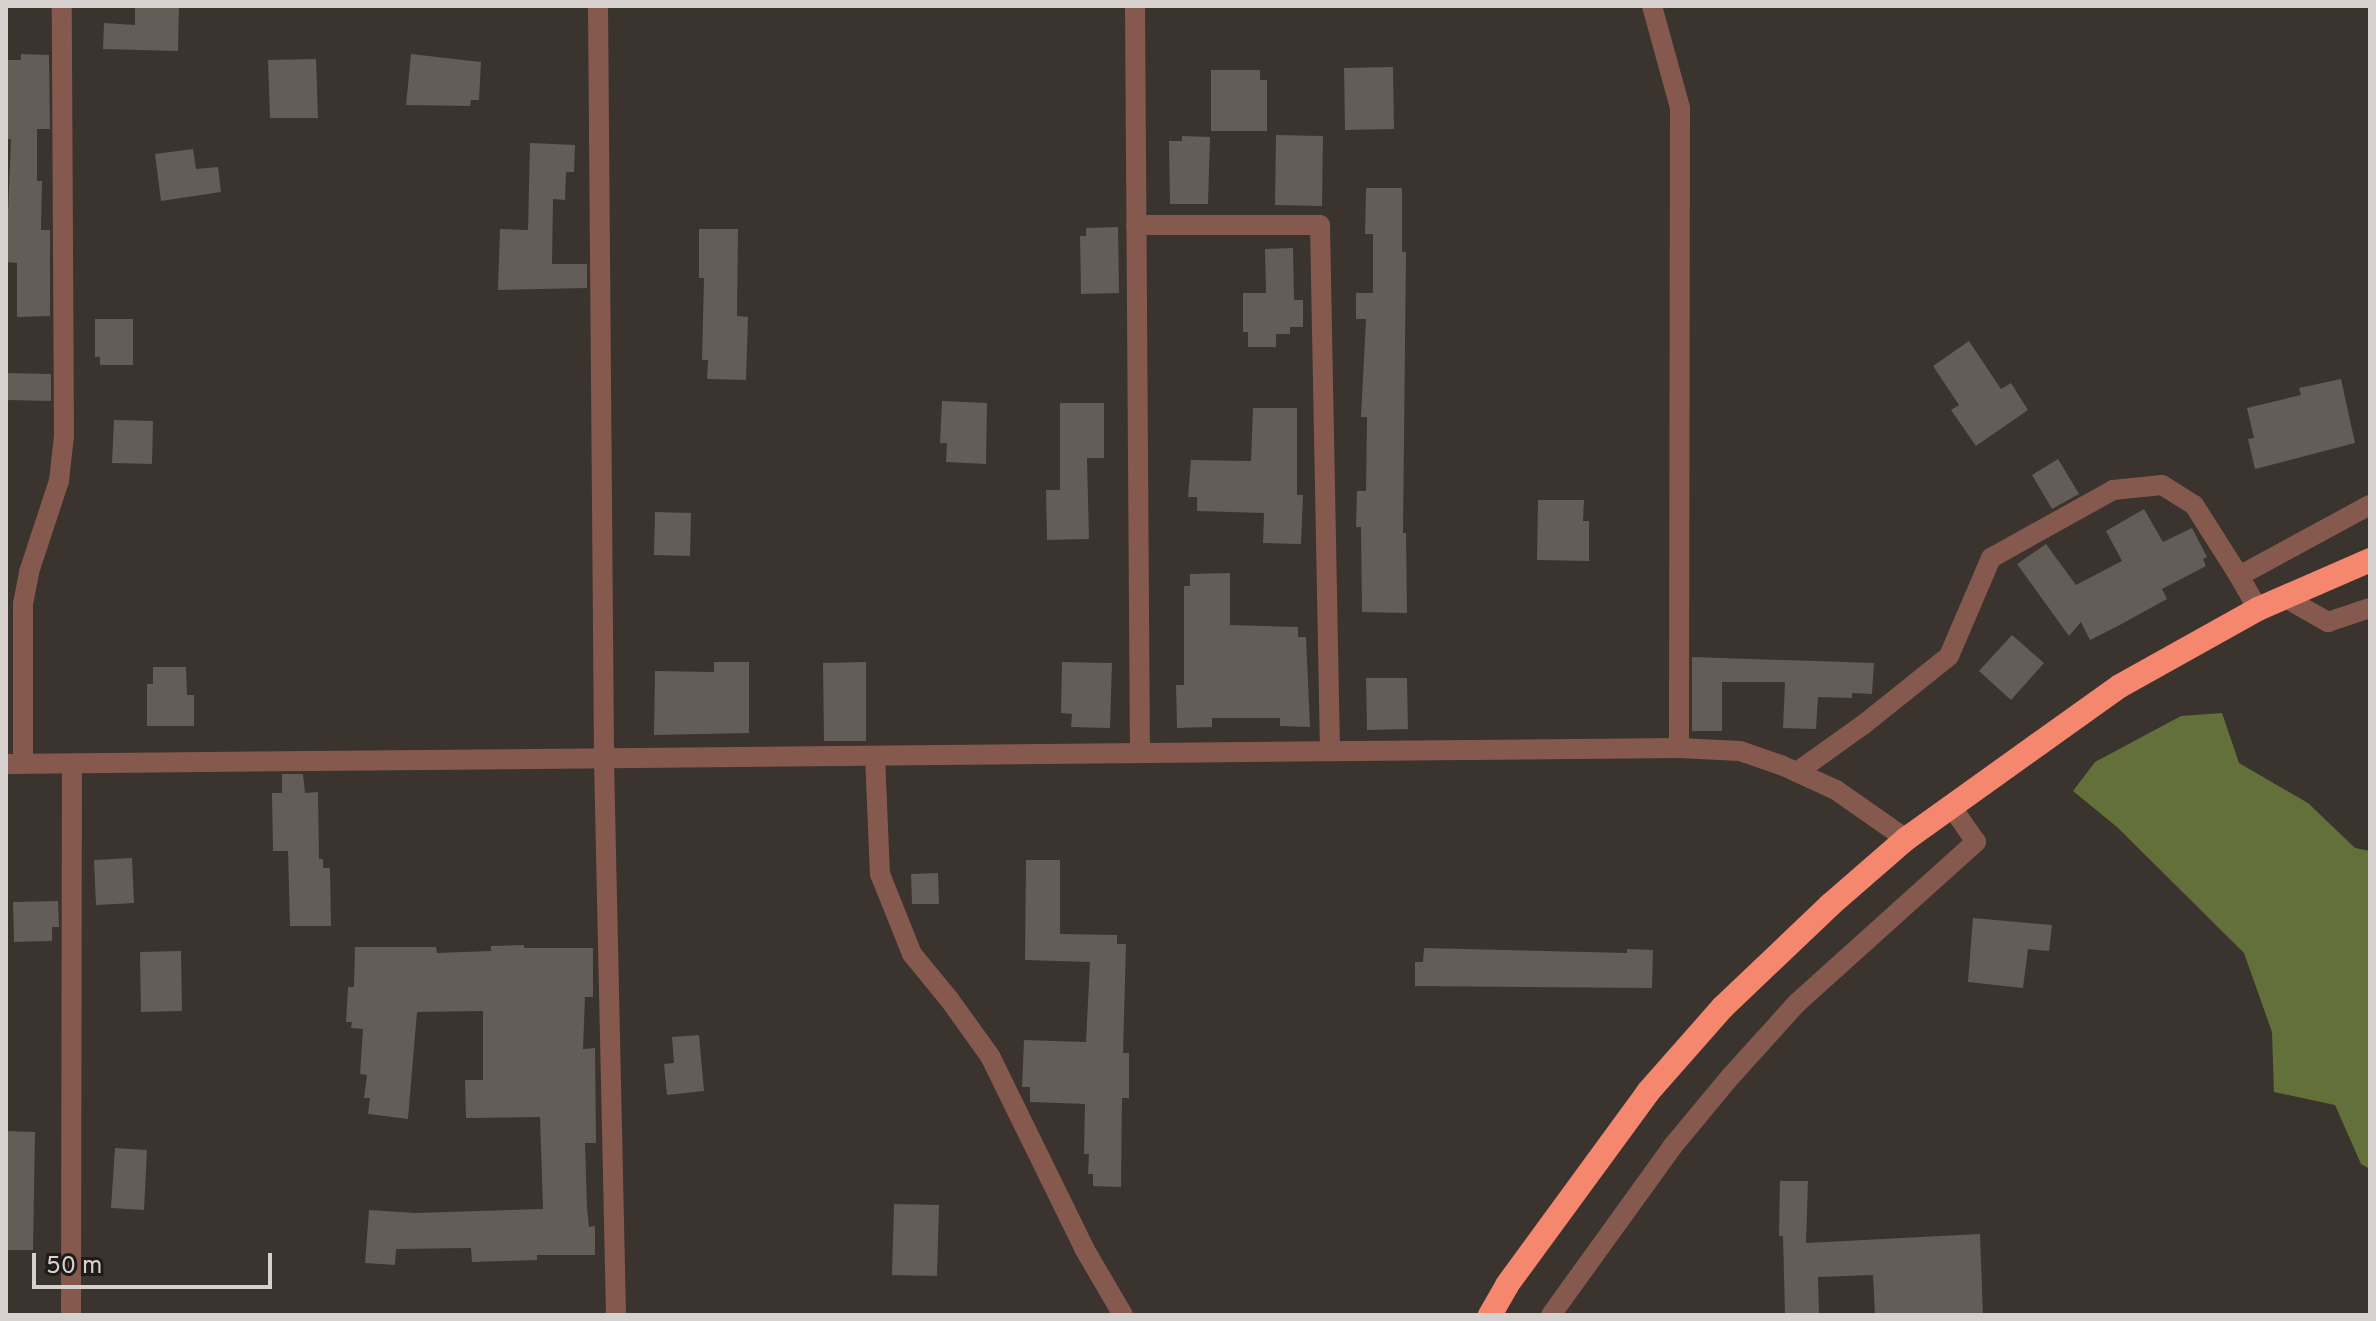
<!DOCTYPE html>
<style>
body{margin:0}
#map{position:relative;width:2376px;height:1321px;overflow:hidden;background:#3a332e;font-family:Overpass,sans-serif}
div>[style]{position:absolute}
.forest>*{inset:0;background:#64703a}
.building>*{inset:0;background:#645c56}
.minor>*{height:20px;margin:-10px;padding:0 10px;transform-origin:10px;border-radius:10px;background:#86594e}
.highway>*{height:24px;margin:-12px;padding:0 12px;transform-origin:12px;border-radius:12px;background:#f4876d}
span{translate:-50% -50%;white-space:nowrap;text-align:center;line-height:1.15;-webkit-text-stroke:6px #1e1b19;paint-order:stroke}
.frame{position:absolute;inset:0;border:8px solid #d6d1ce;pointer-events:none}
.scale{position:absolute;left:32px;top:1253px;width:240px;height:36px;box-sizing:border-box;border:4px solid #d6d1ce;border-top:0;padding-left:10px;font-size:24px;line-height:28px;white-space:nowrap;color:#d6d1ce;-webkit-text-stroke:6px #1e1b19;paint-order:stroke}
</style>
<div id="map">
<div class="forest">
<i style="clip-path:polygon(2222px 713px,2239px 763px,2308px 803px,2355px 848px,2370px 851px,2370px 1169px,2361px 1164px,2335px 1105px,2274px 1092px,2272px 1032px,2244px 953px,2117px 827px,2073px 791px,2095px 762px,2181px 716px)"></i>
</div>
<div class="building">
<i style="clip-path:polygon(135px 6px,179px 6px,178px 51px,103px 49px,104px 23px,135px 25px)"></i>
<i style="clip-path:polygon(21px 54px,49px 55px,50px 129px,37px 129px,37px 181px,42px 181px,41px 230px,50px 230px,50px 316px,17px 317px,17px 263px,6px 262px,11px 139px,6px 139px,8px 60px,21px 60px)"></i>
<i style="clip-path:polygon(411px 54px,481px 62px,479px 100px,471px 100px,470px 106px,406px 105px)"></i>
<i style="clip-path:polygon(316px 59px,318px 118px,270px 118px,268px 60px)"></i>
<i style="clip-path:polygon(1393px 67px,1394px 129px,1345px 130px,1344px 68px)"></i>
<i style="clip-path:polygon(1211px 70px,1260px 70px,1260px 80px,1267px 80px,1267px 131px,1211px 131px)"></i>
<i style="clip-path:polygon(1276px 135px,1323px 136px,1322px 206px,1275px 205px)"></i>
<i style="clip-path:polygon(1182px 136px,1210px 137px,1208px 204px,1170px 204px,1169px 141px,1182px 141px)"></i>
<i style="clip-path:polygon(530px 143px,575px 145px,574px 172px,566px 172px,565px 200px,553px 199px,552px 264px,587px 264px,587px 288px,498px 290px,500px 229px,528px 230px)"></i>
<i style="clip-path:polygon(193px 149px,196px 169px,218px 167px,221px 192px,161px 201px,155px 154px)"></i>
<i style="clip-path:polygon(1366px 188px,1402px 188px,1402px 252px,1406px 252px,1403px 533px,1406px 533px,1407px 613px,1362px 612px,1361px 527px,1356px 527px,1357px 491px,1366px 491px,1367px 417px,1361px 417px,1366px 319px,1356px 319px,1356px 293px,1373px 293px,1373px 234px,1365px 234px)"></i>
<i style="clip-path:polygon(1118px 227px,1119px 293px,1081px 294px,1080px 236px,1086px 236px,1086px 228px)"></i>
<i style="clip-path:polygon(699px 229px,738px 229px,737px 316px,748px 317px,746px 380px,707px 379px,708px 360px,702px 360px,704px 278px,699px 278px)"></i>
<i style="clip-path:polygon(1293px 248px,1294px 300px,1303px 300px,1303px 327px,1290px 327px,1290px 334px,1276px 334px,1276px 347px,1248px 347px,1248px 332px,1243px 332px,1243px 293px,1266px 293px,1265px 249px)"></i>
<i style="clip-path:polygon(95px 319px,133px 319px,133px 365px,100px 365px,100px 357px,95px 357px)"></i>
<i style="clip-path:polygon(1969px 341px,2001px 389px,2011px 383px,2028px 410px,1976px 446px,1951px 410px,1959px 405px,1933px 366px)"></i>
<i style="clip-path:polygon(6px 373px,51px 374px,51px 401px,6px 400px)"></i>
<i style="clip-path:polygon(2341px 379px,2355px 443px,2255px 469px,2248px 439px,2254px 438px,2247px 408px,2301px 395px,2299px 388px)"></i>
<i style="clip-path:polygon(942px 401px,987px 403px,986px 464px,946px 462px,947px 443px,940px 443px)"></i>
<i style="clip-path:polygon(1060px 403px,1104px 403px,1104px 458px,1087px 458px,1089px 539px,1047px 540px,1046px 490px,1060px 490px)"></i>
<i style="clip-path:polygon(1253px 408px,1297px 408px,1297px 495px,1303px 495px,1301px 544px,1263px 543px,1264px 513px,1197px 511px,1197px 497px,1188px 497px,1191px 460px,1251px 461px)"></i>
<i style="clip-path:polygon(114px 420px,153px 421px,152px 464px,112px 463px)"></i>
<i style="clip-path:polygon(2058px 459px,2079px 494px,2052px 509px,2032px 475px)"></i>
<i style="clip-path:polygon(1538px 500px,1584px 500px,1583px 521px,1589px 521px,1589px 561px,1537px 560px)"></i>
<i style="clip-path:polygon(2144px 509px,2163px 542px,2192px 528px,2207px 557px,2203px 559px,2206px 566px,2162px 589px,2167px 599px,2116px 627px,2090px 640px,2081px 622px,2069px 636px,2017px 564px,2046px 544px,2076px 585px,2122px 561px,2106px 531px)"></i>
<i style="clip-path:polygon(655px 512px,691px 513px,690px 556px,654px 555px)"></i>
<i style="clip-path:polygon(1230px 573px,1230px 625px,1298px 627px,1298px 637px,1306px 637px,1310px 727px,1280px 726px,1280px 718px,1212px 718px,1212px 727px,1177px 728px,1176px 685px,1184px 685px,1184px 586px,1190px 586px,1190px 574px)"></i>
<i style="clip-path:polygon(2012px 635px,2044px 663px,2011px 700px,1979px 671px)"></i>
<i style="clip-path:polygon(1692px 657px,1874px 663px,1872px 694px,1852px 693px,1852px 698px,1818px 697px,1816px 729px,1783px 728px,1785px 682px,1722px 682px,1722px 731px,1692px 731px)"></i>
<i style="clip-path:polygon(714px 662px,749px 662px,749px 733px,654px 735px,655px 671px,714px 672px)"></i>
<i style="clip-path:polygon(866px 662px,866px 741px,824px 741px,823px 663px)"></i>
<i style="clip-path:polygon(1062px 662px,1112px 663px,1110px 728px,1071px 727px,1072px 714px,1061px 713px)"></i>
<i style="clip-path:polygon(153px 667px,186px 667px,187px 695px,194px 695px,194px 726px,147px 726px,147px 684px,153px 684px)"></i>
<i style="clip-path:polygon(1366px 678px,1407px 678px,1408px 729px,1367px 730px)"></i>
<i style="clip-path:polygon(282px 774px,303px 774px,305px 793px,318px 792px,319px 859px,323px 859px,323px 868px,330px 868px,331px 926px,290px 926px,288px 851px,273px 851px,272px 793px,282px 793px)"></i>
<i style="clip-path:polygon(132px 858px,134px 903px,96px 905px,94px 860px)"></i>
<i style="clip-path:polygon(1026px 860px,1060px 860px,1060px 934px,1117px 935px,1117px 944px,1126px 944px,1123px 1053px,1129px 1053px,1129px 1098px,1122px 1098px,1121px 1187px,1093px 1186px,1093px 1174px,1088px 1174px,1089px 1154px,1084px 1154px,1085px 1104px,1030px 1102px,1030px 1087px,1022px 1087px,1024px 1040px,1086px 1042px,1090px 962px,1025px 960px)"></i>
<i style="clip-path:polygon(938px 873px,939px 904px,912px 904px,911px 874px)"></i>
<i style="clip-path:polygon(58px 901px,59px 927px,52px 927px,52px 941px,14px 942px,13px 902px)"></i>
<i style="clip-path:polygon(1973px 918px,2052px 925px,2049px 951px,2028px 949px,2023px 988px,1968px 982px)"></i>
<i style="clip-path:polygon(524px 945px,524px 948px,593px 948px,593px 997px,585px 997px,583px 1049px,595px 1048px,596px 1143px,585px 1143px,587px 1208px,589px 1227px,595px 1226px,595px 1255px,537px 1255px,537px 1260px,472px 1262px,471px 1248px,396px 1249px,395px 1265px,365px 1263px,369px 1210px,415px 1213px,543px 1209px,540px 1117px,466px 1118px,465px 1080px,483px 1080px,483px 1011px,417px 1012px,408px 1119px,368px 1114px,370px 1098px,364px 1098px,367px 1075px,360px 1074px,363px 1029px,351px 1028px,352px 1022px,346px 1022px,348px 987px,354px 987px,355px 947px,436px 947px,437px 953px,491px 951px,491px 946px)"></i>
<i style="clip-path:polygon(1424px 948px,1627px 953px,1627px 949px,1653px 950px,1652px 988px,1415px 986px,1415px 962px,1423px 962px)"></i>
<i style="clip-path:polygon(181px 951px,182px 1011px,141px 1012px,140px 952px)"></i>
<i style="clip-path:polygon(699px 1035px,704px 1091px,667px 1095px,664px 1064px,674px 1063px,672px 1037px)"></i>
<i style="clip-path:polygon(6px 1131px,35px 1132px,33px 1250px,6px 1250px)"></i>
<i style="clip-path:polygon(115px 1148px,147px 1150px,144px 1210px,111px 1208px)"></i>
<i style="clip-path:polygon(1780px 1181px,1808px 1181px,1806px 1243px,1980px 1234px,1983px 1315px,1875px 1315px,1873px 1275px,1818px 1277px,1819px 1315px,1785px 1315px,1783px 1236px,1779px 1236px)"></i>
<i style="clip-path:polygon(894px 1204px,939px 1205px,937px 1276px,892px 1275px)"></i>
</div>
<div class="minor">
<i style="left:598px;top:6px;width:754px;rotate:89.54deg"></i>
<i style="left:604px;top:760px;width:555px;rotate:88.76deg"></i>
<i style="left:1135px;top:6px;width:747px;rotate:89.62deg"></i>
<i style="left:1652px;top:6px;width:106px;rotate:74.6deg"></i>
<i style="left:1680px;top:108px;width:640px;rotate:90.09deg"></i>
<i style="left:1136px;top:225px;width:184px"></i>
<i style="left:1320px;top:225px;width:526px;rotate:88.91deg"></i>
<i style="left:2284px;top:597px;width:51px;rotate:29.6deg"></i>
<i style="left:2328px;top:622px;width:44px;rotate:-18.4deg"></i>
<i style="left:2258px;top:609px;width:38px;rotate:-120deg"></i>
<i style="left:2239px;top:576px;width:149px;rotate:-28.5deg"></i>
<i style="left:875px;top:756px;width:118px;rotate:87.6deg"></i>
<i style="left:880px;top:874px;width:86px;rotate:68.2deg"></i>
<i style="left:912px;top:954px;width:58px;rotate:50.6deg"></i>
<i style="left:949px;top:999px;width:70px;rotate:54.3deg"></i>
<i style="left:990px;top:1056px;width:216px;rotate:63.9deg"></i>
<i style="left:1085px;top:1250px;width:75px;rotate:59.7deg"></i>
<i style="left:6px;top:764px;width:1673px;rotate:-0.55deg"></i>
<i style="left:1679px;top:748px;width:61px;rotate:2.8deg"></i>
<i style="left:1740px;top:751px;width:43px;rotate:18.9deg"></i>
<i style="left:1781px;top:765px;width:60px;rotate:24.4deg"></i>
<i style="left:1836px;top:790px;width:85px;rotate:35deg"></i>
<i style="left:23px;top:764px;width:160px;rotate:-90deg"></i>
<i style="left:23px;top:604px;width:33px;rotate:-79deg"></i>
<i style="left:29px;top:572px;width:96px;rotate:-71.8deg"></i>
<i style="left:59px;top:481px;width:45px;rotate:-83.7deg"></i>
<i style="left:64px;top:436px;width:430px;rotate:-90.3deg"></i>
<i style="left:1797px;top:772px;width:81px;rotate:-35.5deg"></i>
<i style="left:1863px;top:725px;width:110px;rotate:-38.7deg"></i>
<i style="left:1949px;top:656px;width:107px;rotate:-66.8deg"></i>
<i style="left:1991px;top:558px;width:140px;rotate:-29.1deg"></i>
<i style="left:2113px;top:490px;width:49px;rotate:-5.8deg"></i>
<i style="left:2162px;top:485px;width:38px;rotate:32deg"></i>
<i style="left:2194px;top:505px;width:84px;rotate:57.6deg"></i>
<i style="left:71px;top:1315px;width:550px;rotate:-89.9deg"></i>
<i style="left:1551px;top:1315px;width:207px;rotate:-54.2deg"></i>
<i style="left:1672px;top:1147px;width:92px;rotate:-50.3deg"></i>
<i style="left:1731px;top:1076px;width:98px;rotate:-47.9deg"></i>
<i style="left:1797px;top:1003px;width:241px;rotate:-42deg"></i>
<i style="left:1976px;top:842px;width:44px;rotate:-124.8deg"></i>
</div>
<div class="highway">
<i style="left:1490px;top:1315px;width:34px;rotate:-60deg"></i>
<i style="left:1507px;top:1285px;width:239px;rotate:-53.8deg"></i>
<i style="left:1648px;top:1092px;width:113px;rotate:-48.6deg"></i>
<i style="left:1723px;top:1007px;width:148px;rotate:-43.6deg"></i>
<i style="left:1830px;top:905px;width:101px;rotate:-41deg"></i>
<i style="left:1906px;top:839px;width:263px;rotate:-35.6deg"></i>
<i style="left:2120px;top:686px;width:158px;rotate:-29.2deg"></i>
<i style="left:2258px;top:609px;width:122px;rotate:-23.6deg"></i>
</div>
<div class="frame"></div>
<div class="scale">50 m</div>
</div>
